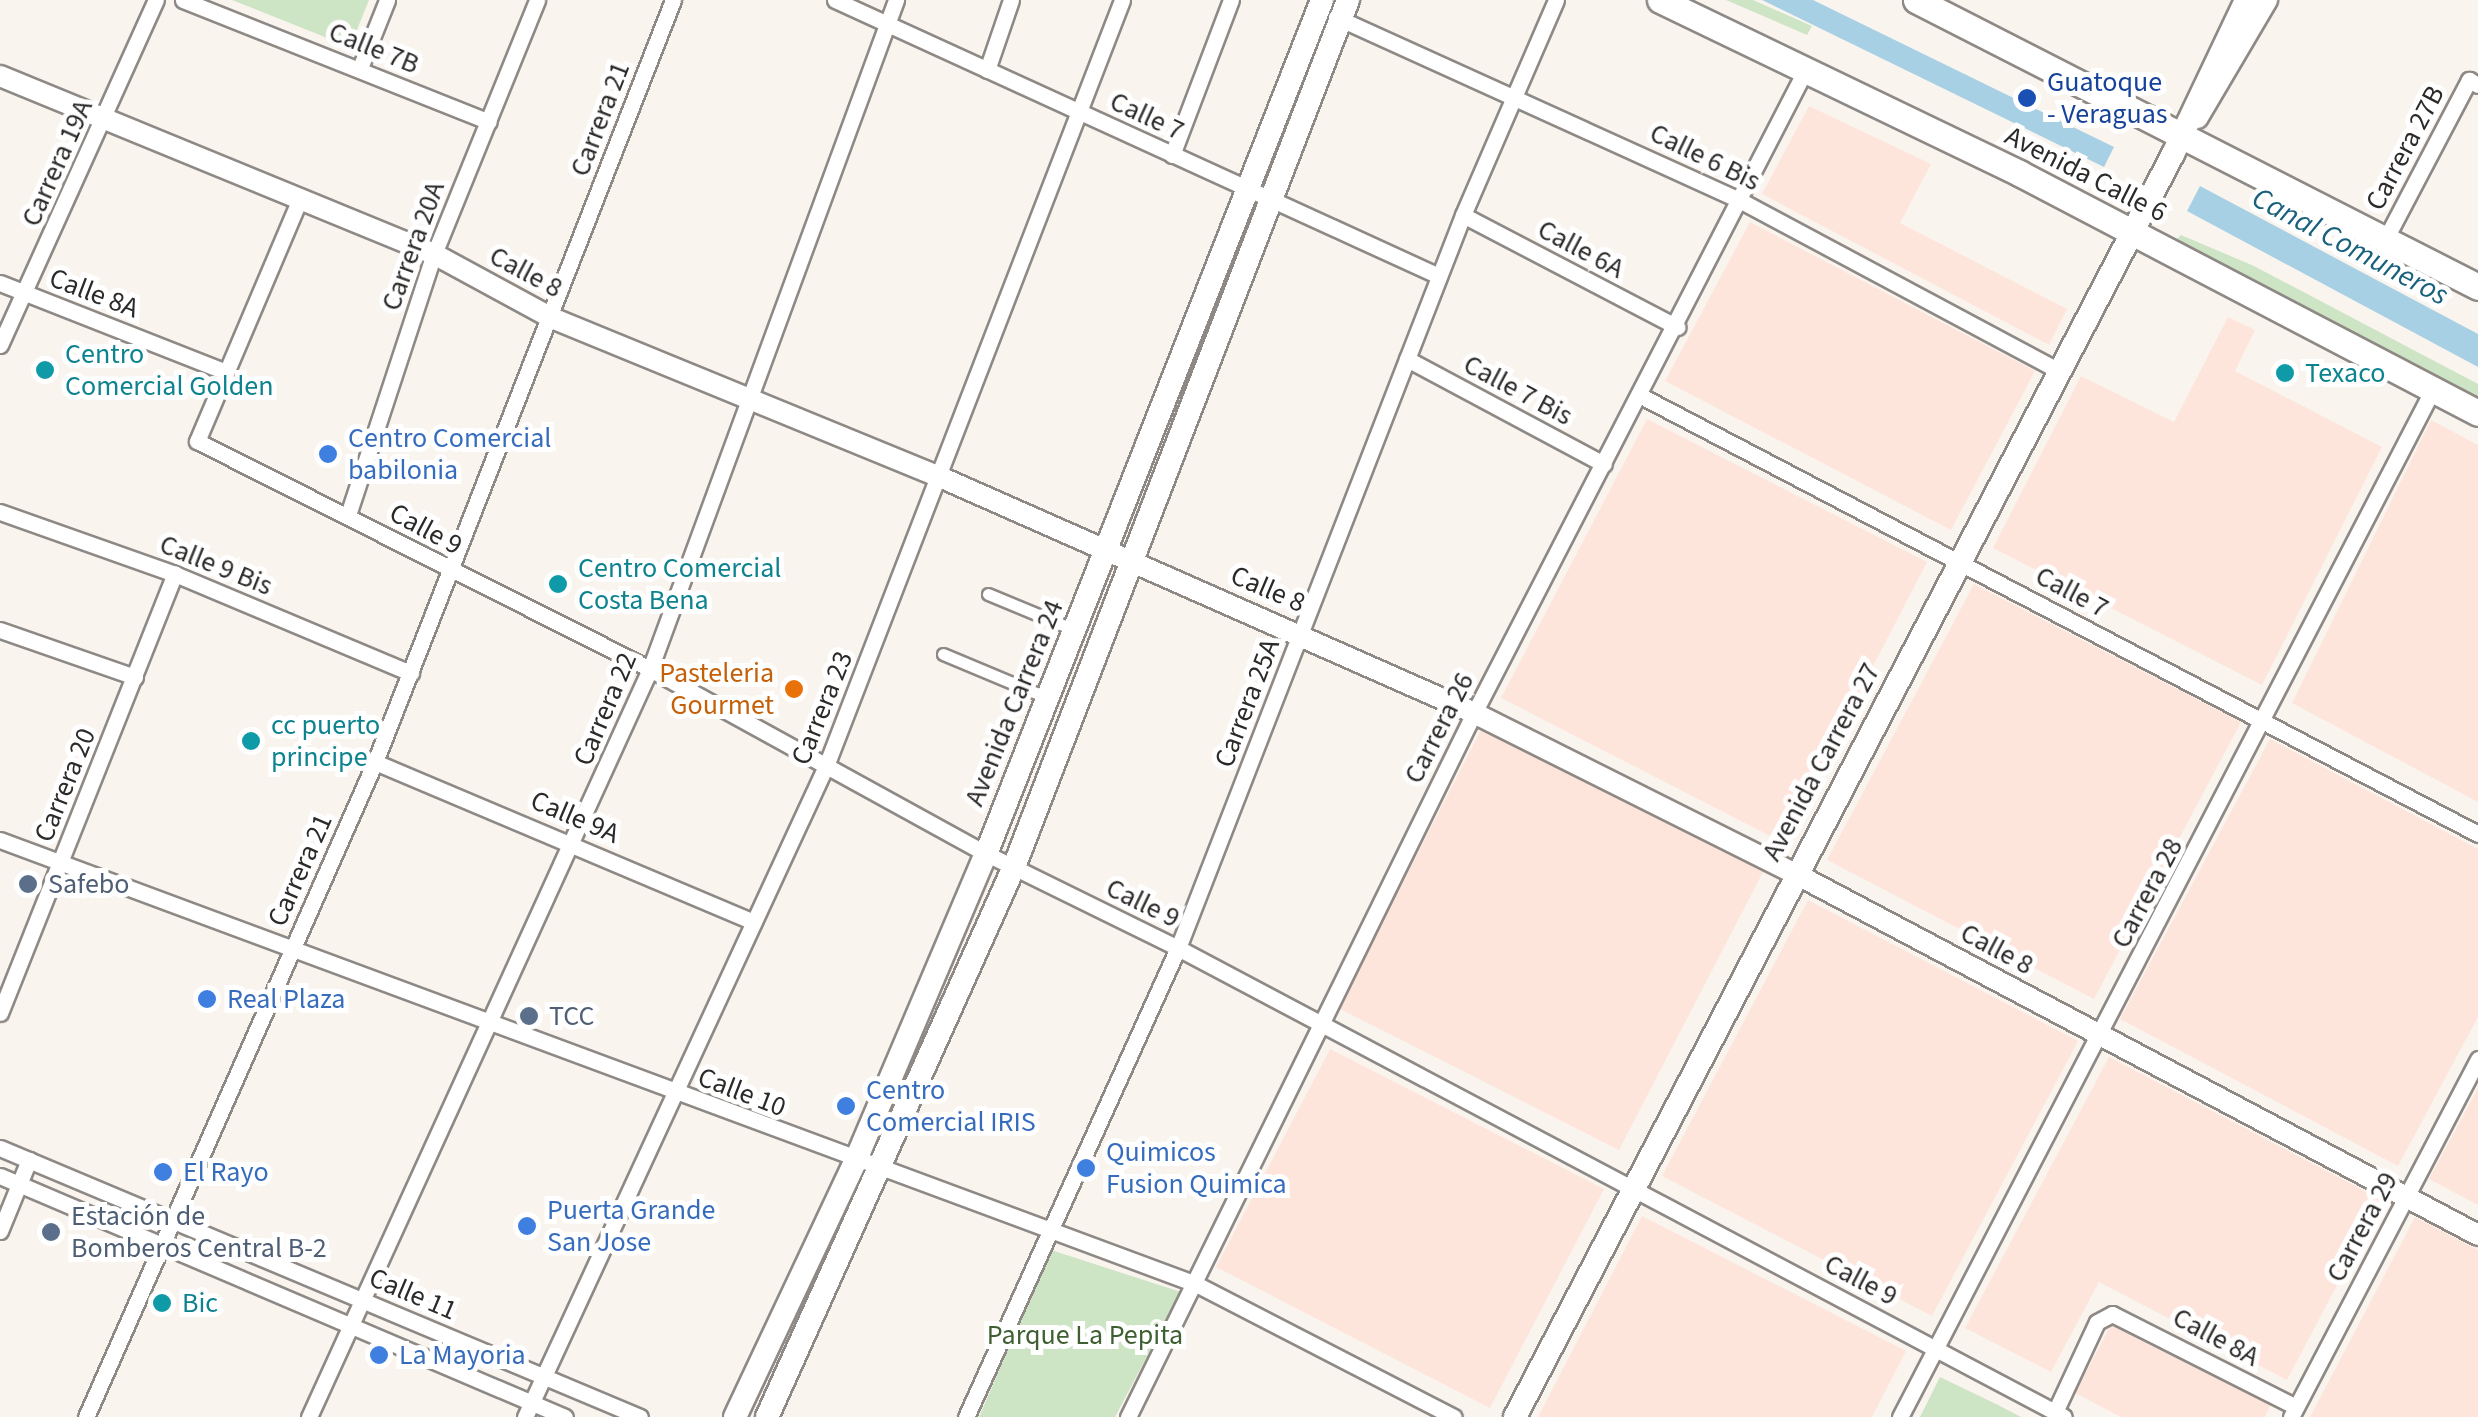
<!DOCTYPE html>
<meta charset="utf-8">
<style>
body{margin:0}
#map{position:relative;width:2478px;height:1417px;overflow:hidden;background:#faf4ef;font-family:"Source Sans 3",sans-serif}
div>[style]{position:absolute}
.industrial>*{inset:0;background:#fee5dc}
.green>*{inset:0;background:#cde4c5}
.water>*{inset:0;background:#a8d0e4}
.roads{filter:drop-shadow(2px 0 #8e8985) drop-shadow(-2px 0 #8e8985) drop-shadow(0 2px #8e8985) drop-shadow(0 -2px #8e8985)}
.pedestrian>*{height:11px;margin:-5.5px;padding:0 5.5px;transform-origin:5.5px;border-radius:5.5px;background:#fff}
.minor>*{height:15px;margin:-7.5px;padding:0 7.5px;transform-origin:7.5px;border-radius:7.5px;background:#fff}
.tertiary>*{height:20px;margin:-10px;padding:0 10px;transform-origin:10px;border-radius:10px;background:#fff}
.secondary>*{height:22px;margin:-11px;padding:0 11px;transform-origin:11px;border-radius:11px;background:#fff}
.primary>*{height:25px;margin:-12.5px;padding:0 12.5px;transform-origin:12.5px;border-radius:12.5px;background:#fff}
.dots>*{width:28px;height:28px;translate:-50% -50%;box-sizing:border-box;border:5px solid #fff;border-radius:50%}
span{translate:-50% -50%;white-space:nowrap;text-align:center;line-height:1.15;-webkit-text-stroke:10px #fff;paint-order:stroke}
.street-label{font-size:28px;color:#2c2a29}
.transit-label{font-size:28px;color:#164399}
.left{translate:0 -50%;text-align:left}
.culture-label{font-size:28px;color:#0d838f}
.shop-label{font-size:28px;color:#366cbe}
.food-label{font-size:28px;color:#c56008}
.right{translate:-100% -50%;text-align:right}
.service-label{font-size:28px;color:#4e5e75}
.park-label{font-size:28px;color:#3e5f31}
.water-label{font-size:30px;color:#18607c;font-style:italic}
</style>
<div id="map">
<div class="industrial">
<i style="clip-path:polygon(1809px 106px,1931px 164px,1900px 223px,2067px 309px,2049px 345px,1762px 194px)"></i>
<i style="clip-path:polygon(1750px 222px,2035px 371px,1951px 530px,1665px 381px)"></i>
<i style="clip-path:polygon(2228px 317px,2255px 330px,2235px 371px,2382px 447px,2262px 685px,1993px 548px,2081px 376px,2174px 422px)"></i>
<i style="clip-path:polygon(1647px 419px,1927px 562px,1782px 842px,1501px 698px)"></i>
<i style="clip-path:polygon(2431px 420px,2478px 445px,2478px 802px,2292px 703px)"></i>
<i style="clip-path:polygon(1974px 584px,2241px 722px,2094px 999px,1827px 860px)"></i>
<i style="clip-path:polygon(1481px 730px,1763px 872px,1619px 1150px,1338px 1008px)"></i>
<i style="clip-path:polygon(2270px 739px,2478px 849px,2478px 1017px,2398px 1166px,2120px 1019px)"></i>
<i style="clip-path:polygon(1808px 900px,2078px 1041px,1932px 1316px,1662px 1176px)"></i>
<i style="clip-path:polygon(1330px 1049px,1604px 1189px,1490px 1408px,1216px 1267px)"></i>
<i style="clip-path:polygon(2109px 1057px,2382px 1200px,2287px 1380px,2099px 1282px,2051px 1372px,1965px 1328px)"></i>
<i style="clip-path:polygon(2478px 1088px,2478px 1205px,2429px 1179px)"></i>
<i style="clip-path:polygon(1642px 1216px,1906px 1351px,1872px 1417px,1538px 1417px)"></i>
<i style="clip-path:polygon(2415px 1217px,2478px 1250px,2478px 1417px,2310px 1417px)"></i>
<i style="clip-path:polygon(2113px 1321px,2271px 1404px,2265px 1417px,2121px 1417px,2075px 1393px)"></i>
</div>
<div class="green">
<i style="clip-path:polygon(232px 0,369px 0,350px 47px)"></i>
<i style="clip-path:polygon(1726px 0,1753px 0,1812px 26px,1807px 35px)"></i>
<i style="clip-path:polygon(2181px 235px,2254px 266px,2478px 384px,2478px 398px,2177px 239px)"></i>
<i style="clip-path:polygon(1051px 1250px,1181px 1292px,1115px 1417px,979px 1417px)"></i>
<i style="clip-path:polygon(1940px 1377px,1998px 1405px,2021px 1417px,1920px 1417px)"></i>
</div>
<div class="water">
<i style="clip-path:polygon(1762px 0,1813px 0,2114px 147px,2104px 167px)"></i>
<i style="clip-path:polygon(2200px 186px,2478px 334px,2478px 367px,2187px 211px)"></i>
</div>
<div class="roads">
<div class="pedestrian">
<i style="left:988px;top:594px;width:94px;rotate:22.5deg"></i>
<i style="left:943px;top:654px;width:114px;rotate:22.7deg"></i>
</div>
<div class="minor">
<i style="left:183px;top:0;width:329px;rotate:21.7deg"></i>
<i style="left:835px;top:0;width:664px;rotate:24.56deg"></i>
<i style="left:1336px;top:17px;width:445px;rotate:24.4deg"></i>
<i style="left:1741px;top:201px;width:361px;rotate:28.1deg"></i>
<i style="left:360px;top:68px;width:73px;rotate:-68.3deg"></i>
<i style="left:987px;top:70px;width:74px;rotate:-71.1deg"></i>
<i style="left:1172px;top:155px;width:166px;rotate:-69.2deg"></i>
<i style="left:299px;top:201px;width:261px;rotate:113deg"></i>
<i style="left:197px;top:441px;width:507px;rotate:26.72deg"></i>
<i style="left:650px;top:669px;width:380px;rotate:28.8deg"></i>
<i style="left:983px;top:852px;width:217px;rotate:26.2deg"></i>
<i style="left:1178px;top:948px;width:1002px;rotate:27.89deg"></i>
<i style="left:1463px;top:215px;width:242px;rotate:27.6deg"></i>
<i style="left:2385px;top:240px;width:181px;rotate:-62.3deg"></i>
<i style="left:2469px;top:80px;width:10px;rotate:29deg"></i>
<i style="left:0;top:283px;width:243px;rotate:21.5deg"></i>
<i style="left:0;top:345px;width:379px;rotate:-65.7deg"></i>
<i style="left:1407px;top:359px;width:223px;rotate:28.1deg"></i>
<i style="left:1641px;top:396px;width:945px;rotate:27.62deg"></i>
<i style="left:0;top:512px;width:186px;rotate:19.5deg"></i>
<i style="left:175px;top:574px;width:256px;rotate:22.8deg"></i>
<i style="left:348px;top:515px;width:275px;rotate:-71.8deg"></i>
<i style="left:434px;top:254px;width:274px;rotate:-67.9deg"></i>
<i style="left:0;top:630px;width:143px;rotate:19.2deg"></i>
<i style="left:375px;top:762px;width:411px;rotate:22.9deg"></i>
<i style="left:0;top:840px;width:1276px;rotate:20.37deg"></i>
<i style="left:1196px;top:1284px;width:290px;rotate:27.3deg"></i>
<i style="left:0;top:1013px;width:473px;rotate:-68.3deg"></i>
<i style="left:0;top:1148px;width:694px;rotate:22.8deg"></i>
<i style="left:0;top:1176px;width:614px;rotate:23.1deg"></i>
<i style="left:0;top:1231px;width:77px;rotate:-67.8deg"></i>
<i style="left:2055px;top:1412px;width:99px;rotate:-65deg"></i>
<i style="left:2097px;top:1322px;width:17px;rotate:-28deg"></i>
<i style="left:2112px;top:1314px;width:206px;rotate:26.8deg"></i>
<i style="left:86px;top:1417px;width:716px;rotate:-66.19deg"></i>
<i style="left:375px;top:762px;width:818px;rotate:-68.64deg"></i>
<i style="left:309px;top:1417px;width:822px;rotate:-65.49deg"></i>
<i style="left:650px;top:669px;width:713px;rotate:-69.81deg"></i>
<i style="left:525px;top:1417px;width:717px;rotate:-65.19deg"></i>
<i style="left:826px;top:766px;width:821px;rotate:-68.87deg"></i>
<i style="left:966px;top:1417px;width:515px;rotate:-65.68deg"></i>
<i style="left:1178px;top:948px;width:786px;rotate:-68.75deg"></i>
<i style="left:1463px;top:215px;width:234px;rotate:-66.6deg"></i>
<i style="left:1128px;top:1417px;width:784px;rotate:-63.83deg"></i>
<i style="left:1474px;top:713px;width:725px;rotate:-62.73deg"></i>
<i style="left:1900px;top:1417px;width:1158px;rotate:-62.59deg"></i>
<i style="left:2291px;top:1417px;width:404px;rotate:-62.4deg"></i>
</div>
<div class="tertiary">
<i style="left:0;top:76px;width:469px;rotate:22.3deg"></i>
<i style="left:434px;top:254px;width:134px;rotate:28.5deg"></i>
<i style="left:552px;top:318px;width:419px;rotate:22.3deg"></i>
<i style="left:940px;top:477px;width:584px;rotate:23.84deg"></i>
<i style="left:1474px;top:713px;width:360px;rotate:26.6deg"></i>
<i style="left:1796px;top:874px;width:772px;rotate:27.89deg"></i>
</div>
<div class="secondary">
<i style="left:2197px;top:117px;width:136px;rotate:-59.5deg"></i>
<i style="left:735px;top:1417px;width:282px;rotate:-64.8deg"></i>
<i style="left:855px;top:1162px;width:335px;rotate:-67deg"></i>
<i style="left:986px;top:854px;width:918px;rotate:-68.52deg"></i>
<i style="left:767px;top:1417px;width:603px;rotate:-65.82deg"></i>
<i style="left:1014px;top:867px;width:929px;rotate:-68.93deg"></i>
<i style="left:1515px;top:1417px;width:1424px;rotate:-62.48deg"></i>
<i style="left:2173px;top:154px;width:170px;rotate:-64.6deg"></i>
</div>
<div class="primary">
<i style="left:1660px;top:0;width:399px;rotate:25.7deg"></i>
<i style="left:2019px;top:173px;width:518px;rotate:27.6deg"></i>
<i style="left:1916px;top:0;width:631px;rotate:27.05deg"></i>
</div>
</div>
<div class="dots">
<i style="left:2027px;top:98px;background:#1a4fb4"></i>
<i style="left:45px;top:370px;background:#0f9aa8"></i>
<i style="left:2285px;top:373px;background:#0f9aa8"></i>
<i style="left:328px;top:454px;background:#3f7fe0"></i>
<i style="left:558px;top:584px;background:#0f9aa8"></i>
<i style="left:794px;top:689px;background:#e8710a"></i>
<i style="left:251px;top:741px;background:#0f9aa8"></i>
<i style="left:28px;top:884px;background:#5c6f8a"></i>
<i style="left:207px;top:999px;background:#3f7fe0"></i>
<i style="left:529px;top:1016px;background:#5c6f8a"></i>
<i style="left:846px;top:1106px;background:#3f7fe0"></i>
<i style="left:1086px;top:1168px;background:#3f7fe0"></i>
<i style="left:163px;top:1172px;background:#3f7fe0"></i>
<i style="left:527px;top:1226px;background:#3f7fe0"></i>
<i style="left:51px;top:1232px;background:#5c6f8a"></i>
<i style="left:162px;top:1303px;background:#0f9aa8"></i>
<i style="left:379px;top:1355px;background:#3f7fe0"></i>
</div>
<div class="street-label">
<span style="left:374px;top:48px;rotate:22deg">Calle 7B</span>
<span style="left:1147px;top:116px;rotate:25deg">Calle 7</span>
<span style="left:600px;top:119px;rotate:-69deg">Carrera 21</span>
<span style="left:2405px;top:148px;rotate:-62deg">Carrera 27B</span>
<span style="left:1705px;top:157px;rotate:26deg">Calle 6 Bis</span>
<span style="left:57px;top:163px;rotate:-66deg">Carrera 19A</span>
<span style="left:2086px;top:174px;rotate:27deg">Avenida Calle 6</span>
<span style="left:413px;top:246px;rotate:-70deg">Carrera 20A</span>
<span style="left:1581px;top:249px;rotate:28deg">Calle 6A</span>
<span style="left:526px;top:272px;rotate:28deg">Calle 8</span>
<span style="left:94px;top:293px;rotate:21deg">Calle 8A</span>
<span style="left:1518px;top:390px;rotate:28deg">Calle 7 Bis</span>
<span style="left:426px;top:529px;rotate:28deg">Calle 9</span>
<span style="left:216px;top:565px;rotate:22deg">Calle 9 Bis</span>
<span style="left:1268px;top:589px;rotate:23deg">Calle 8</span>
<span style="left:2072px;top:592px;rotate:28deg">Calle 7</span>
<span style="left:1014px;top:703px;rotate:-68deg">Avenida Carrera 24</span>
<span style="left:1247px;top:703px;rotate:-69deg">Carrera 25A</span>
<span style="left:822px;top:708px;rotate:-68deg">Carrera 23</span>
<span style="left:605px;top:709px;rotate:-67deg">Carrera 22</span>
<span style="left:1439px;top:728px;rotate:-63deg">Carrera 26</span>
<span style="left:1821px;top:762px;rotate:-62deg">Avenida Carrera 27</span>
<span style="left:65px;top:785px;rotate:-68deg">Carrera 20</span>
<span style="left:575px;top:817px;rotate:23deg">Calle 9A</span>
<span style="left:300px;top:870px;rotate:-66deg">Carrera 21</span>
<span style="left:2147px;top:893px;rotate:-62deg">Carrera 28</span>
<span style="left:1143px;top:903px;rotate:26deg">Calle 9</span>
<span style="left:1997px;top:949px;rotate:28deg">Calle 8</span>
<span style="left:742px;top:1092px;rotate:21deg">Calle 10</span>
<span style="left:2362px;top:1227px;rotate:-62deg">Carrera 29</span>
<span style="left:1861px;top:1280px;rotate:28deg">Calle 9</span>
<span style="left:413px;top:1294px;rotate:23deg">Calle 11</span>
<span style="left:2216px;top:1337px;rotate:28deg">Calle 8A</span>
</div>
<div class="transit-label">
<span class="left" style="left:2047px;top:98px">Guatoque<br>- Veraguas</span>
</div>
<div class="culture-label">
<span class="left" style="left:65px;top:370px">Centro<br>Comercial Golden</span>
<span class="left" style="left:2305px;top:373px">Texaco</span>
<span class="left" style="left:578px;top:584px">Centro Comercial<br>Costa Bena</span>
<span class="left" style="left:271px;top:741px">cc puerto<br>principe</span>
<span class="left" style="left:182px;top:1303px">Bic</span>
</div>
<div class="shop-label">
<span class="left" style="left:348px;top:454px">Centro Comercial<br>babilonia</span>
<span class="left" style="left:227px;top:999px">Real Plaza</span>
<span class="left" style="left:866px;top:1106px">Centro<br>Comercial IRIS</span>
<span class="left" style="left:1106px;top:1168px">Quimicos<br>Fusion Quimica</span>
<span class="left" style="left:183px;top:1172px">El Rayo</span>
<span class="left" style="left:547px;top:1226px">Puerta Grande<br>San Jose</span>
<span class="left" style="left:399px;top:1355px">La Mayoria</span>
</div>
<div class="food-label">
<span class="right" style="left:774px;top:689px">Pasteleria<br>Gourmet</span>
</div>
<div class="service-label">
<span class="left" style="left:48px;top:884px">Safebo</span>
<span class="left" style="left:549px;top:1016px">TCC</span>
<span class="left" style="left:71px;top:1232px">Estación de<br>Bomberos Central B-2</span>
</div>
<div class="park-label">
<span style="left:1085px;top:1335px">Parque La Pepita</span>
</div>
<div class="water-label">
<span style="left:2350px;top:247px;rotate:28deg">Canal Comuneros</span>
</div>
</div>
